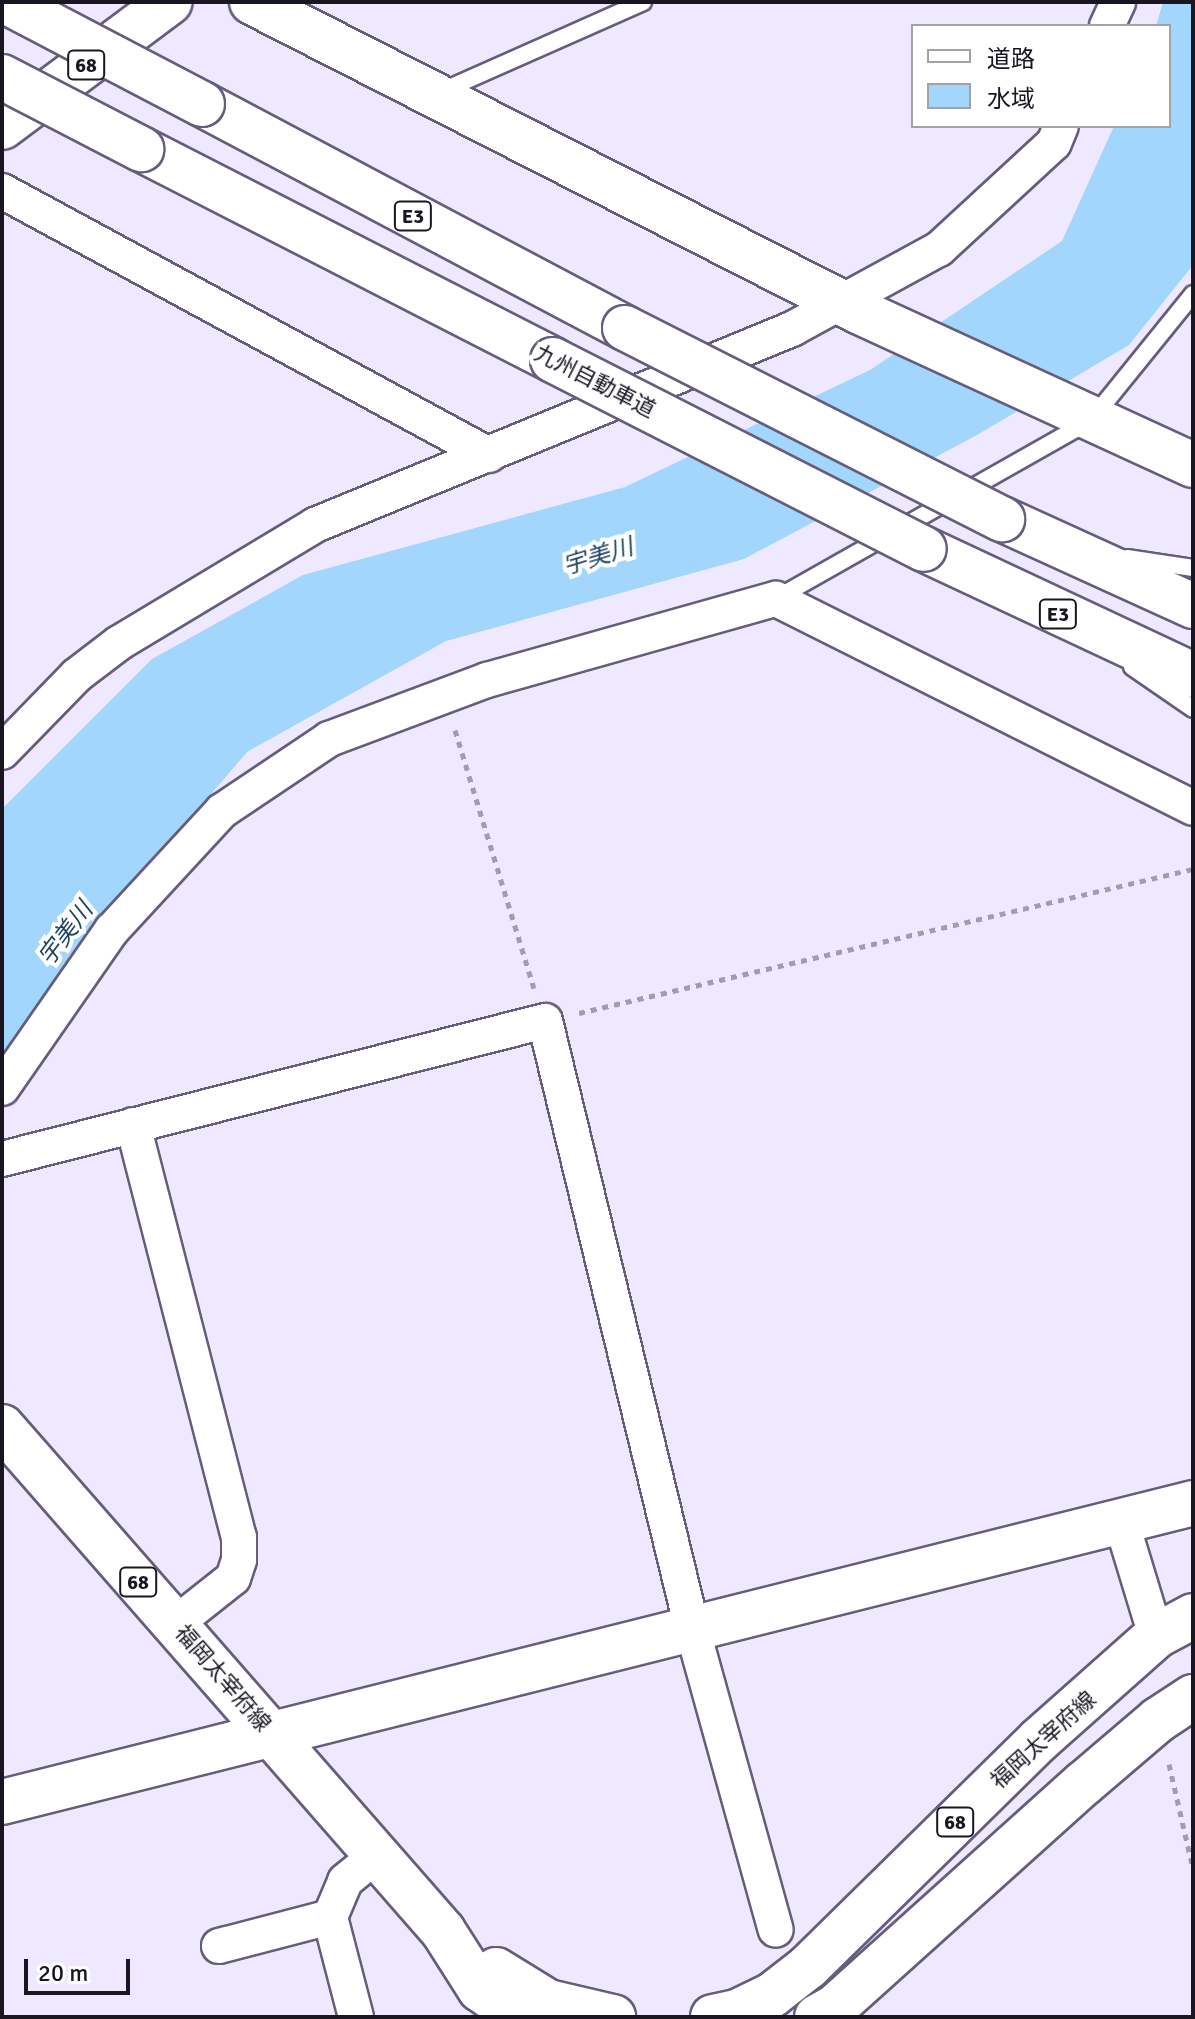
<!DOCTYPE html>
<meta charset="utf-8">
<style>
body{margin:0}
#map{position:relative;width:1195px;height:2019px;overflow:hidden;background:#eee9ff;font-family:Signika,"Noto Sans JP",sans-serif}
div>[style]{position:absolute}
.water>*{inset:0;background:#a2d6fd}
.path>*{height:5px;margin-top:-2.5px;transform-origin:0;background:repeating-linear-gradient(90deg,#a19caf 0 6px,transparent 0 12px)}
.roads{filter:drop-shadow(2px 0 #655d7b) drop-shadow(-2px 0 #655d7b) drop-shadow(0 2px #655d7b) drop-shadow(0 -2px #655d7b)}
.lane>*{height:16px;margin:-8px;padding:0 8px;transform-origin:8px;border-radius:8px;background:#fff}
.street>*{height:34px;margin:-17px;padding:0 17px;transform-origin:17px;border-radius:17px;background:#fff}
.secondary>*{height:44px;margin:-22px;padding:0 22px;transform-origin:22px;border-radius:22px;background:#fff}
.primary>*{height:44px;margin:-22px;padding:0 22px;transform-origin:22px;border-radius:22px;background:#fff}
.highway>*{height:44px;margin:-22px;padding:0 22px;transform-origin:22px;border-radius:22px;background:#fff}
.bridges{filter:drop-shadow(2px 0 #655d7b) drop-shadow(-2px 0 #655d7b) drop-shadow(0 2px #655d7b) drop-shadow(0 -2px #655d7b)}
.highway-bridge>*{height:44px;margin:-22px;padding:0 22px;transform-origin:22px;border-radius:22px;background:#fff}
span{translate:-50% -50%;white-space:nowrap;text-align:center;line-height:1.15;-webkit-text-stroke:8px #fff;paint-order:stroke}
.shield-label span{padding:2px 6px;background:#fff;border:2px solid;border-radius:6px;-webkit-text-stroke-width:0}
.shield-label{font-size:20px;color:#191622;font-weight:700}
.street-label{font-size:22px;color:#191622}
.water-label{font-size:24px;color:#1e455f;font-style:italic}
.frame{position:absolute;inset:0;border:4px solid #191622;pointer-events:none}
.legend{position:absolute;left:911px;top:24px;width:260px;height:104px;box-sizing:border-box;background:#fff;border:2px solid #a3a2a7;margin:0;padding:10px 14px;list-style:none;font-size:24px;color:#191622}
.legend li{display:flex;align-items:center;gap:16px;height:40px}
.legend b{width:40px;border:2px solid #a3a2a7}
.scale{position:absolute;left:24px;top:1959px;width:106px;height:36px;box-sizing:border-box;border:4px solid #191622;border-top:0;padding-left:10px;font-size:24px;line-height:28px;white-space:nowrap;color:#191622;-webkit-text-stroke:6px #fff;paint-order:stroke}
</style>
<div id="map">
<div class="water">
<i style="clip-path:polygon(1163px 2px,1193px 2px,1193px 265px,1129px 345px,977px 435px,744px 559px,446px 641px,247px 752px,72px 957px,2px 1054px,2px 809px,152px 659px,303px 575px,625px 487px,870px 370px,1062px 241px,1114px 126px,1169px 126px,1169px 26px,1156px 26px)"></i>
</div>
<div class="path">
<i style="left:455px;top:730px;width:270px;rotate:73deg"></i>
<i style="left:579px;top:1013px;width:631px;rotate:-13.2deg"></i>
<i style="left:1169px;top:1764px;width:108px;rotate:77.1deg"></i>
</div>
<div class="roads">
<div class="lane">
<i style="left:440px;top:92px;width:222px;rotate:-23.9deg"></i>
<i style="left:1127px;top:558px;width:67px;rotate:8.6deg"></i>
<i style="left:777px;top:598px;width:361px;rotate:-29.5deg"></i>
<i style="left:1091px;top:420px;width:162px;rotate:-51deg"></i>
<i style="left:1132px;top:667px;width:74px;rotate:34.5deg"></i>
</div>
<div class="street">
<i style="left:1107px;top:26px;width:26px;rotate:-65deg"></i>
<i style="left:2px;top:191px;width:554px;rotate:28.46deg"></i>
<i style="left:2px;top:752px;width:107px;rotate:-45.8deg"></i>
<i style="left:77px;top:675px;width:53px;rotate:-37.3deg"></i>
<i style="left:119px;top:643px;width:229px;rotate:-31deg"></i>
<i style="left:315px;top:525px;width:516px;rotate:-22.34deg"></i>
<i style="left:792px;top:329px;width:167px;rotate:-28.6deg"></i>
<i style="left:939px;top:249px;width:156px;rotate:-42.7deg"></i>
<i style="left:1054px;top:143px;width:18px;rotate:-68deg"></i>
<i style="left:2px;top:1088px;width:193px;rotate:-55.2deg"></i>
<i style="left:112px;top:930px;width:162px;rotate:-47.3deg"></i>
<i style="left:222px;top:811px;width:129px;rotate:-33.9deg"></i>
<i style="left:329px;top:739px;width:169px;rotate:-20.5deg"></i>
<i style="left:487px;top:680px;width:300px;rotate:-15.7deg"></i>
<i style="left:776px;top:599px;width:466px;rotate:26.6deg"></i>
<i style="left:133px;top:1125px;width:425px;rotate:75.6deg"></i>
<i style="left:239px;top:1537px;width:23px;rotate:90deg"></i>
<i style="left:239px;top:1560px;width:19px;rotate:108deg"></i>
<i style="left:233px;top:1578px;width:74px;rotate:141.6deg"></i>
<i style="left:2px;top:1159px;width:560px;rotate:-14.26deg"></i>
<i style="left:545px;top:1021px;width:625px;rotate:76.39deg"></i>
<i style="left:692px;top:1628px;width:313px;rotate:74.5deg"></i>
<i style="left:1122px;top:1524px;width:117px;rotate:73.1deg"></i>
<i style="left:219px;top:1946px;width:115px;rotate:-14.6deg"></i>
<i style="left:356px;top:2017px;width:103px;rotate:-104.6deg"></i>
<i style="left:330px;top:1917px;width:39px;rotate:-67deg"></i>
<i style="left:345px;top:1881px;width:41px;rotate:-39.1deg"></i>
</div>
<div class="secondary">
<i style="left:252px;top:2px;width:682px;rotate:27.02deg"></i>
<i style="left:860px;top:312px;width:366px;rotate:24.7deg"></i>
<i style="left:2px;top:1802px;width:1228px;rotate:-14.09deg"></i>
</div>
<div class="primary">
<i style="left:2px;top:127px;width:209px;rotate:-36.7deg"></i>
<i style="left:2px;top:1427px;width:670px;rotate:48.81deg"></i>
<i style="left:443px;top:1931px;width:69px;rotate:57.5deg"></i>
<i style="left:480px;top:1989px;width:49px;rotate:35deg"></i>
<i style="left:496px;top:1970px;width:61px;rotate:31.6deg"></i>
<i style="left:548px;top:2002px;width:67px;rotate:13deg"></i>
<i style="left:713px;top:2017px;width:25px;rotate:-12deg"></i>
<i style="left:737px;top:2012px;width:39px;rotate:-26deg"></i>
<i style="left:772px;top:1995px;width:46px;rotate:-37.9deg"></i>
<i style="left:808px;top:1967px;width:324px;rotate:-44.5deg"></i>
<i style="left:1039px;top:1740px;width:157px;rotate:-41.6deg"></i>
<i style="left:1156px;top:1636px;width:42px;rotate:-28.4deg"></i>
<i style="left:817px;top:2017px;width:21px;rotate:-29deg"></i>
<i style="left:835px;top:2007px;width:334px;rotate:-42deg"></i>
<i style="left:1083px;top:1784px;width:99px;rotate:-40.5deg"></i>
<i style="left:1158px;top:1720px;width:42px;rotate:-33.3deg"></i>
</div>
<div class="highway">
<i style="left:202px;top:104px;width:479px;rotate:27.9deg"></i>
<i style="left:141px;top:149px;width:463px;rotate:27.1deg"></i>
<i style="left:1002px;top:519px;width:210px;rotate:24.5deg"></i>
<i style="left:924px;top:549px;width:297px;rotate:25.1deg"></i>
</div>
</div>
<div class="bridges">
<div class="highway-bridge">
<i style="left:7px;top:2px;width:220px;rotate:27.6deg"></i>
<i style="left:2px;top:77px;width:157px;rotate:27.4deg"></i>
<i style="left:625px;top:328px;width:423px;rotate:26.9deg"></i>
<i style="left:553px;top:360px;width:416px;rotate:27deg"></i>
</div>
</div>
<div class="shield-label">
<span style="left:86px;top:65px">68</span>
<span style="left:413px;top:216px">E3</span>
<span style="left:1058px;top:614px">E3</span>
<span style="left:138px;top:1582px">68</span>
<span style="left:955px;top:1822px">68</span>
</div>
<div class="street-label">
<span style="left:595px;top:381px;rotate:27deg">九州自動車道</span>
<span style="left:223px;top:1678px;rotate:49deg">福岡太宰府線</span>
<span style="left:1043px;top:1740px;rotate:-42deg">福岡太宰府線</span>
</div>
<div class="water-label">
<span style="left:598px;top:557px;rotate:-17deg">宇美川</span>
<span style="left:66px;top:934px;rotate:-53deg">宇美川</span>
</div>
<div class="frame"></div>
<ul class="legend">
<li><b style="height:10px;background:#fff"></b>道路</li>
<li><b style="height:22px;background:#a2d6fd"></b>水域</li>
</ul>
<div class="scale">20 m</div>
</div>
